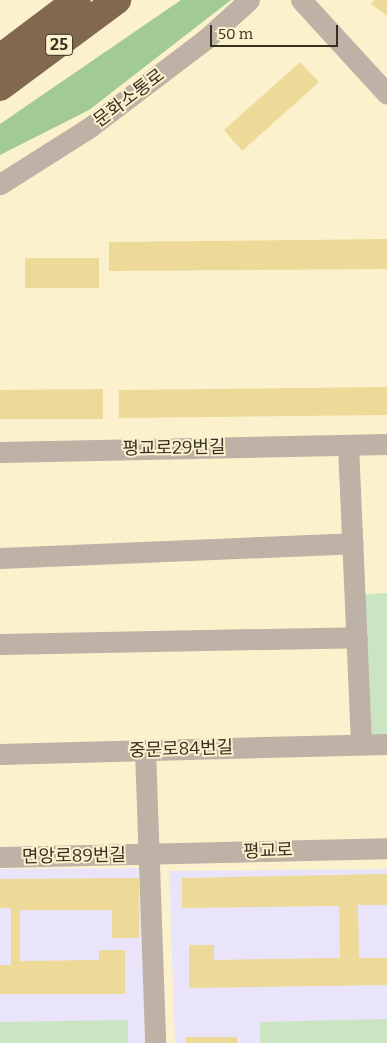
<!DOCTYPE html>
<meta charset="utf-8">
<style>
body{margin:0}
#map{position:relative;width:387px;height:1043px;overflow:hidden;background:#fcf1cd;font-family:Bitter,"Noto Sans KR",serif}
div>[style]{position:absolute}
.education>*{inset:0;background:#e9e4f9}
.green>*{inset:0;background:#cbe5c3}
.forest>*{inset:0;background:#a1ca94}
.building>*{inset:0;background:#eeda98}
.minor>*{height:21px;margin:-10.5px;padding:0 10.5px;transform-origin:10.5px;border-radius:10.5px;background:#beb1a5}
.highway>*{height:28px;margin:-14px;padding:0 14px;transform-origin:14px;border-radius:14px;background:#81684f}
span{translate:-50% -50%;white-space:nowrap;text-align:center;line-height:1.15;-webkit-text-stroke:4px #fcf1cd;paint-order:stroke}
.shield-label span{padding:1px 4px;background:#fcf1cd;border:1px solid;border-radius:4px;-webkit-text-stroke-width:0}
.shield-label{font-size:16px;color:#343022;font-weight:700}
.street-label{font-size:18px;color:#343022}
.scale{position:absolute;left:210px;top:25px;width:128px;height:22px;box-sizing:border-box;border:2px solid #343022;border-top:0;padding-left:6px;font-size:15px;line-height:18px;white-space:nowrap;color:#343022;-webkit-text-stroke:4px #fcf1cd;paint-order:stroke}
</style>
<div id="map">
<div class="education">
<i style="clip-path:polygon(142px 868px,145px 1043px,0 1043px,0 869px)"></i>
<i style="clip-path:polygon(387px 869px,387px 1043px,175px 1043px,169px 871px)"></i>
</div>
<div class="green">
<i style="clip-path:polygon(387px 593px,387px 735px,369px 735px,365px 594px)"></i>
<i style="clip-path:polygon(387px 1019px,387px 1043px,260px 1043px,260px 1022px)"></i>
<i style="clip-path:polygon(128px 1020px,128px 1043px,0 1043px,0 1022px)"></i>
</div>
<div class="forest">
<i style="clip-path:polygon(181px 0,231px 0,89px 110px,0 155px,0 124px)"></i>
</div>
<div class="building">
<i style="clip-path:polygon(374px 0,387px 0,387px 16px,371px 4px)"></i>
<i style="clip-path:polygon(300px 62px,319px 82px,242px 151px,224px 130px)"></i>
<i style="clip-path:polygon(387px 239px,387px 269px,109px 271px,109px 242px)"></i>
<i style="clip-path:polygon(25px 258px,99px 258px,99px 288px,25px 288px)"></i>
<i style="clip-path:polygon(387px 387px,387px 415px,119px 418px,119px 390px)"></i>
<i style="clip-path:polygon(103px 389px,103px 419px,0 419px,0 390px)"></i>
<i style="clip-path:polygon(387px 874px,387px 905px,358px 905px,359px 958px,387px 958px,387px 985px,189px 988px,189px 945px,214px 945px,214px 960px,340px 958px,339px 906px,182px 908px,182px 878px)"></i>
<i style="clip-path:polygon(139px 878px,139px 938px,112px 938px,112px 910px,20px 910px,20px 961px,99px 960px,99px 950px,125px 950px,125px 994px,0 994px,0 965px,11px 965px,11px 908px,0 908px,0 879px)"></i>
<i style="clip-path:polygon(186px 1037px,237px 1037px,237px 1043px,186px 1043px)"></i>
</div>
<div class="minor">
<i style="left:301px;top:0;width:127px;rotate:47.5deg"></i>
<i style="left:0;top:184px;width:107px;rotate:-32.3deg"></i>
<i style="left:90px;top:127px;width:146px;rotate:-37.2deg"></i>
<i style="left:206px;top:39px;width:58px;rotate:-42.2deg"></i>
<i style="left:348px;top:445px;width:299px;rotate:87.5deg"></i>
<i style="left:0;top:452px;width:387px;rotate:-1.2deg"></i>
<i style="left:0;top:558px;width:353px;rotate:-2.4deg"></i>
<i style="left:0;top:644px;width:357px;rotate:-1.1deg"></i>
<i style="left:145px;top:750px;width:293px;rotate:88deg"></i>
<i style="left:0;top:754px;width:387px;rotate:-1.5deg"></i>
<i style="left:0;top:857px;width:387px;rotate:-1.3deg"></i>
</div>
<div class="highway">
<i style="left:0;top:58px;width:96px;rotate:-37deg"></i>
<i style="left:0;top:87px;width:146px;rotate:-36.6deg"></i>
</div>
<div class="shield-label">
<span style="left:59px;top:45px">25</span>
</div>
<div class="street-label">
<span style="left:129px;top:98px;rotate:-37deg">문화소통로</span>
<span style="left:174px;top:448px;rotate:-1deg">평교로29번길</span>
<span style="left:181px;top:749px;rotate:-2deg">중문로84번길</span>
<span style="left:268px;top:851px;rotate:-2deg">평교로</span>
<span style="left:74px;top:856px;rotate:-1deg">면앙로89번길</span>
</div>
<div class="scale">50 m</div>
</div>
